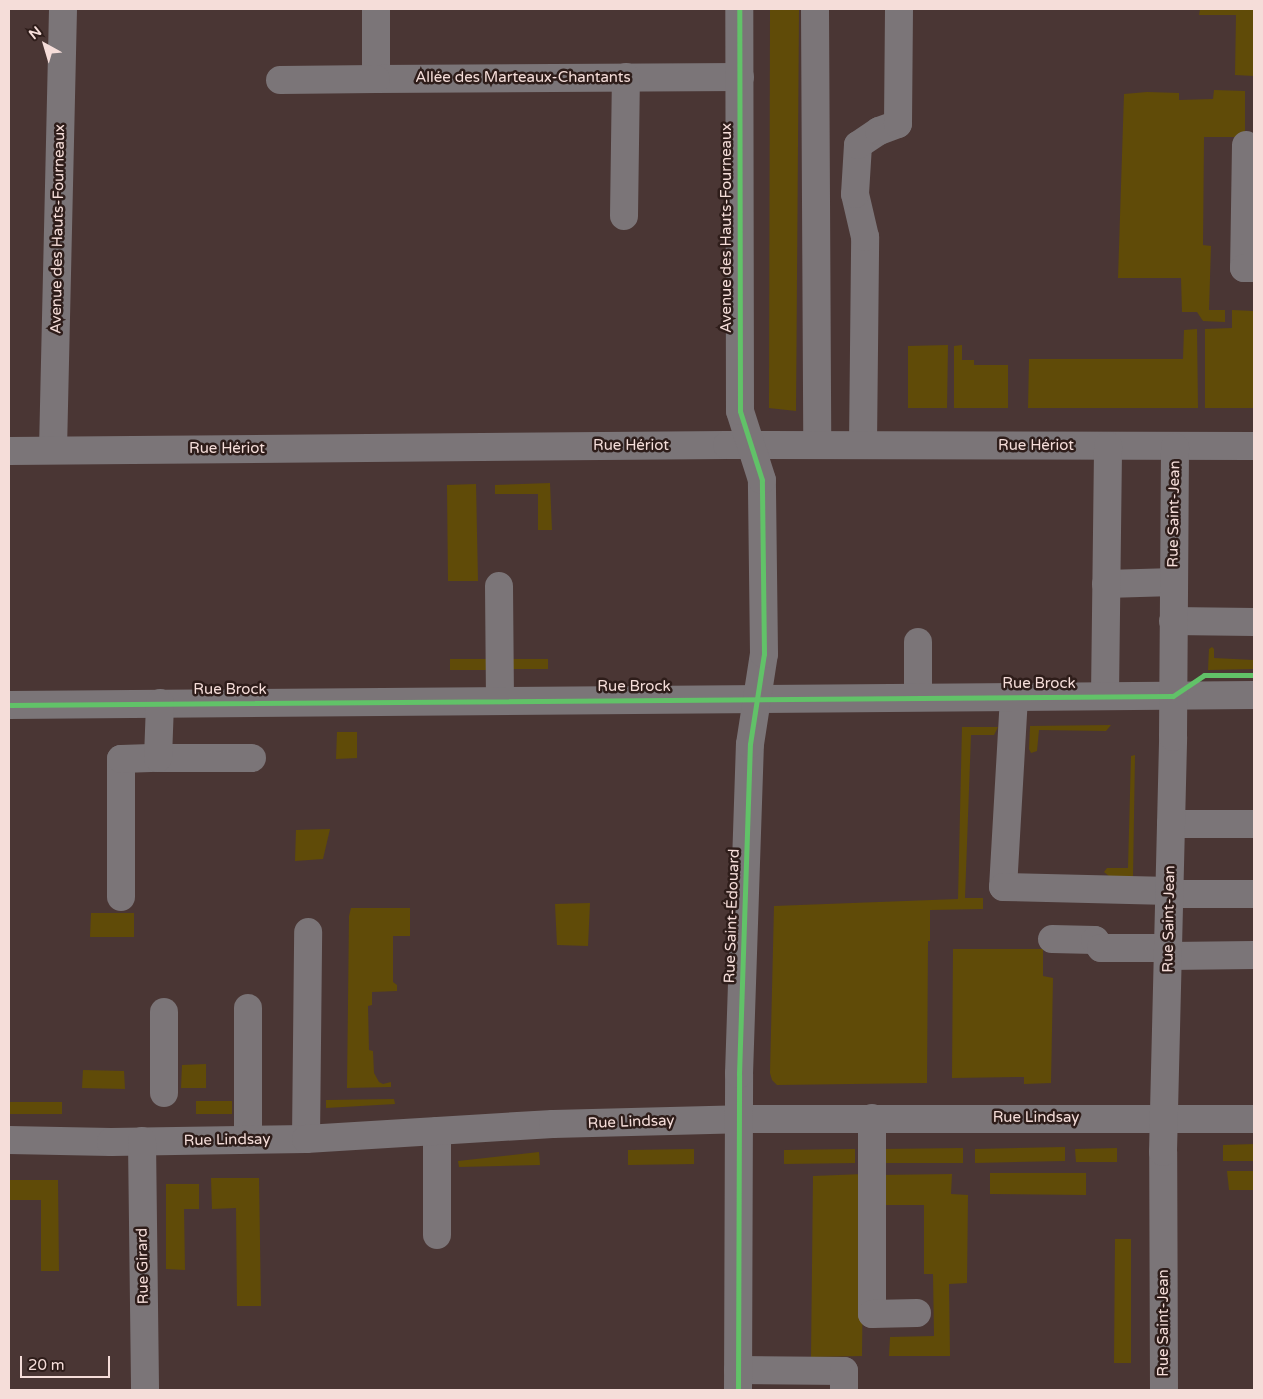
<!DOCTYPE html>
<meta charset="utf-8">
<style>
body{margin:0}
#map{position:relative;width:1263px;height:1399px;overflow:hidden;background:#4a3634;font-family:"Varela Round",sans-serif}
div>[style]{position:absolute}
.green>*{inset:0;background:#604b08}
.minor>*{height:28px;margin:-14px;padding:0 14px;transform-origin:14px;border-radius:14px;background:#7b7578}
.cycleway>*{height:5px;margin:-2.5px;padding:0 2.5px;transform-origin:2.5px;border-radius:2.5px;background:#61c268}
span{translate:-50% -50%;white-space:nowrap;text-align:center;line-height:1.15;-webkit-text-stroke:5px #2e1d1a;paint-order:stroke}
.street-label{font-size:15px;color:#f5ddd9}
.frame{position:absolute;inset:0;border:10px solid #f5ddd9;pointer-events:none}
.north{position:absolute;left:20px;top:20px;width:50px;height:50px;-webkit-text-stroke:4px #2e1d1a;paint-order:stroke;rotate:321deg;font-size:14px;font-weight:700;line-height:20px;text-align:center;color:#f5ddd9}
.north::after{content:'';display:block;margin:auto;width:18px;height:22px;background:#f5ddd9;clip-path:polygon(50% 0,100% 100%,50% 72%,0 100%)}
.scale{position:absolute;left:20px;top:1356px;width:90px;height:22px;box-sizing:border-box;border:2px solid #f5ddd9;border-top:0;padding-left:6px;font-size:15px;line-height:18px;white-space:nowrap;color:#f5ddd9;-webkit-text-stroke:4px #2e1d1a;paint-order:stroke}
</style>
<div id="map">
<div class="green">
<i style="clip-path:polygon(770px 9px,799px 9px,796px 411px,769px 408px)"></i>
<i style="clip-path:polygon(1200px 9px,1254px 9px,1254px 76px,1235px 75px,1236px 15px,1199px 15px)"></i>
<i style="clip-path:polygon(1214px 90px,1245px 91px,1245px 134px,1242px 137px,1204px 137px,1203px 245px,1211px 246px,1209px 310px,1225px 310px,1225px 322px,1203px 321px,1197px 312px,1182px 312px,1181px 278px,1118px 278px,1124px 94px,1147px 92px,1179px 93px,1179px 100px,1213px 99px)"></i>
<i style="clip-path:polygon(1232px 310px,1254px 311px,1254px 408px,1205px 408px,1205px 329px,1232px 328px)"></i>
<i style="clip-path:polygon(1197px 329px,1198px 408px,1028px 408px,1029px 359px,1183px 359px,1184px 330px)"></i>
<i style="clip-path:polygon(948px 345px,947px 408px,908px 408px,908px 346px)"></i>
<i style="clip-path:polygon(962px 345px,962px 360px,974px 360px,974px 365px,1008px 365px,1008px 408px,954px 408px,954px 346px)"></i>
<i style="clip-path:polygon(550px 483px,552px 530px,538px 530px,538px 494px,495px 494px,495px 485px)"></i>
<i style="clip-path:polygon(476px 484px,478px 581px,448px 581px,447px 485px)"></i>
<i style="clip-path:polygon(1212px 647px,1214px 649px,1214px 658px,1254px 660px,1254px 669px,1208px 670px,1209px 649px)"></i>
<i style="clip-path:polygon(450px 659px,487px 659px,486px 670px,450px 670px)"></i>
<i style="clip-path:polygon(510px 659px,548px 659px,548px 669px,511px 669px)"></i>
<i style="clip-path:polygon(1111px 725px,1106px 731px,1039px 730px,1037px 751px,1031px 753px,1029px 749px,1030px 726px)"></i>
<i style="clip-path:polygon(962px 727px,998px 727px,994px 735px,971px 735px,965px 898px,983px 898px,983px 909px,930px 910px,930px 941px,928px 941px,927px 1083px,777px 1085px,772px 1080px,770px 1073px,774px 906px,958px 899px)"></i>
<i style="clip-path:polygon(337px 732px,357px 732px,357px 758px,336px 759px)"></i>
<i style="clip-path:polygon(1135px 755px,1133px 878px,1110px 877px,1104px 872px,1107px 868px,1128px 868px,1131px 756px)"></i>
<i style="clip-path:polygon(330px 829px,323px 859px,295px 861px,296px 830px)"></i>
<i style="clip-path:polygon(590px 903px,588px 946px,557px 945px,555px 904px)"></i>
<i style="clip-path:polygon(351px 908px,410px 908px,410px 936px,393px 936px,393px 982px,397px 985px,397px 991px,372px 992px,372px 1005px,368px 1006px,369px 1050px,373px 1051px,374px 1073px,379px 1082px,383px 1084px,391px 1082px,391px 1087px,347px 1088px,349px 916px)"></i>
<i style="clip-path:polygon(91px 913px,134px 913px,134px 937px,90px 937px)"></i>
<i style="clip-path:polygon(953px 949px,1043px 949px,1043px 976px,1053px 978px,1051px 1083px,1024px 1084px,1024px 1077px,952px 1078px)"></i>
<i style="clip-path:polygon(206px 1064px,206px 1088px,181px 1088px,182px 1065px)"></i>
<i style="clip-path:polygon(83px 1070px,124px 1071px,125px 1089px,82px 1088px)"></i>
<i style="clip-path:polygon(394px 1099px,395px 1104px,326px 1108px,326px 1100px)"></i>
<i style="clip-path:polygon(196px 1101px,232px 1101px,232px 1114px,196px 1114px)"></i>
<i style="clip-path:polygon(9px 1102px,62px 1102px,62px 1114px,9px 1114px)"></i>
<i style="clip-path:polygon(1254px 1144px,1254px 1161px,1223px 1161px,1223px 1145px)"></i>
<i style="clip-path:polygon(1065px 1147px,1065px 1161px,975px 1163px,975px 1149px)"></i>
<i style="clip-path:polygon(963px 1148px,963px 1163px,883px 1163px,883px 1149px)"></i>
<i style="clip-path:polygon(1117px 1148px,1117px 1162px,1076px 1162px,1075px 1149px)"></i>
<i style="clip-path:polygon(694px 1149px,694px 1164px,628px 1165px,628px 1150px)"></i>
<i style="clip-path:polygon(855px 1149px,855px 1163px,784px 1164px,784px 1150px)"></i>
<i style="clip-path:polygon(539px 1152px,540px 1165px,459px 1167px,458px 1161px)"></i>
<i style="clip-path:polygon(1227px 1171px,1254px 1171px,1254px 1190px,1229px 1190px)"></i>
<i style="clip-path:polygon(990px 1173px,1086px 1173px,1086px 1195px,990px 1194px)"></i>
<i style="clip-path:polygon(864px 1174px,862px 1356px,811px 1357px,813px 1176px)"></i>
<i style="clip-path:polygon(952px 1174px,951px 1194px,968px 1195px,967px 1283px,949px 1284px,950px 1356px,889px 1356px,890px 1337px,934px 1336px,933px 1274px,924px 1274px,924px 1205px,879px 1205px,878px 1175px)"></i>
<i style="clip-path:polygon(211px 1178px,259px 1178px,261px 1306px,237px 1306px,236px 1208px,212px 1209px)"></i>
<i style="clip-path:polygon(9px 1180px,58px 1180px,59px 1271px,41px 1271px,41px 1200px,9px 1200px)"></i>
<i style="clip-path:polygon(166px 1184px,199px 1184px,199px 1209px,184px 1209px,185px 1270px,166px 1269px)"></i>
<i style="clip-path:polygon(1115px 1239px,1131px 1239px,1131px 1363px,1114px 1363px)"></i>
</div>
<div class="minor">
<i style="left:376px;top:9px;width:70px;rotate:90deg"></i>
<i style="left:376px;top:79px;width:364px;rotate:-0.3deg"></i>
<i style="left:815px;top:9px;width:436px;rotate:89.7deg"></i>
<i style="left:280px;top:80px;width:96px;rotate:-0.6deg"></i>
<i style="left:1246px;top:145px;width:123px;rotate:90.9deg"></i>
<i style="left:1244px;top:268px;width:10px"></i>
<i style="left:624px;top:216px;width:139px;rotate:-89.2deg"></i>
<i style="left:863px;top:445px;width:208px;rotate:-89.4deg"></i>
<i style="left:865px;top:237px;width:44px;rotate:-103.1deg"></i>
<i style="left:855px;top:194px;width:49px;rotate:-86.5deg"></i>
<i style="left:858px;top:145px;width:25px;rotate:-34deg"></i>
<i style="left:879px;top:131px;width:20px;rotate:-20deg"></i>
<i style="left:898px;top:124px;width:115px;rotate:-89.5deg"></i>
<i style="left:53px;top:450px;width:441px;rotate:-88.7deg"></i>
<i style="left:9px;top:451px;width:718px;rotate:-0.48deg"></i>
<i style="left:727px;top:445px;width:527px;rotate:0.11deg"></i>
<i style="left:1106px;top:584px;width:68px;rotate:-1.7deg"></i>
<i style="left:499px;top:586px;width:115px;rotate:89.5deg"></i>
<i style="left:1173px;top:621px;width:81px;rotate:0.7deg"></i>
<i style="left:918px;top:642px;width:55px;rotate:90deg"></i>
<i style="left:1105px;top:696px;width:250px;rotate:-89.3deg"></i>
<i style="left:1014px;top:697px;width:190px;rotate:93.3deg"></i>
<i style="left:1003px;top:887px;width:167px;rotate:1.4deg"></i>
<i style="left:9px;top:705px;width:1245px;rotate:-0.46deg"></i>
<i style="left:158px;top:758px;width:94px"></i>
<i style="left:1171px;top:824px;width:83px"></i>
<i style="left:1170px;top:894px;width:84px"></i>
<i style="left:121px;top:897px;width:138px;rotate:-90deg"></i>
<i style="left:121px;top:759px;width:37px;rotate:-2deg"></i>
<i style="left:158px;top:758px;width:55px;rotate:-87.9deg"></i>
<i style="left:1052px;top:939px;width:43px;rotate:1.3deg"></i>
<i style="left:1095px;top:940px;width:10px;rotate:53deg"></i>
<i style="left:1101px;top:948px;width:68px"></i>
<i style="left:1169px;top:956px;width:85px;rotate:-0.7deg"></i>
<i style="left:248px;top:1008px;width:131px;rotate:90deg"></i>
<i style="left:164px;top:1012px;width:81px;rotate:90deg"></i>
<i style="left:872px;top:1118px;width:196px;rotate:90deg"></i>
<i style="left:872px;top:1314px;width:45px;rotate:-1.3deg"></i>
<i style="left:437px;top:1131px;width:104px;rotate:90deg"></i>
<i style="left:306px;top:1139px;width:207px;rotate:-89.4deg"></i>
<i style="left:9px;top:1140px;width:102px;rotate:1.1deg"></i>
<i style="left:111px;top:1142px;width:195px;rotate:-0.9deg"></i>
<i style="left:306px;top:1139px;width:247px;rotate:-3.5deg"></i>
<i style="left:553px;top:1124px;width:186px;rotate:-1.5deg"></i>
<i style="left:739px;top:1119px;width:515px"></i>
<i style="left:142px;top:1141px;width:249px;rotate:89.3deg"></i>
<i style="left:738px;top:1370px;width:106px;rotate:0.5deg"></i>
<i style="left:844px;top:1371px;width:19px;rotate:90deg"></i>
<i style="left:738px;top:1390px;width:316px;rotate:-89.8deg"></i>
<i style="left:739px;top:1074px;width:330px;rotate:-88.1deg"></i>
<i style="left:750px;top:744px;width:91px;rotate:-81.2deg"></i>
<i style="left:764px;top:654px;width:174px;rotate:-90.7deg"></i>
<i style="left:762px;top:480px;width:72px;rotate:-107.7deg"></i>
<i style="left:740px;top:411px;width:402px;rotate:-90.1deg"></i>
<i style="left:1164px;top:1390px;width:238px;rotate:-90.2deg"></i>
<i style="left:1163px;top:1152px;width:415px;rotate:-88.6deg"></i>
<i style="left:1173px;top:737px;width:290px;rotate:-89.6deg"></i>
</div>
<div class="cycleway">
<i style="left:9px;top:705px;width:1164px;rotate:-0.44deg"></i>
<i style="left:1173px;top:696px;width:37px;rotate:-34deg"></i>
<i style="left:1204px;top:675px;width:50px"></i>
<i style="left:738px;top:1390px;width:316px;rotate:-89.8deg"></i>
<i style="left:739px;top:1074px;width:330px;rotate:-88.1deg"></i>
<i style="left:750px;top:744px;width:91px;rotate:-81.2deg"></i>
<i style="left:764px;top:654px;width:174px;rotate:-90.7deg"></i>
<i style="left:762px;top:480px;width:72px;rotate:-107.7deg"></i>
<i style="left:740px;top:411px;width:402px;rotate:-90.1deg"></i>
</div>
<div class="street-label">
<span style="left:523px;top:78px">Allée des Marteaux-Chantants</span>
<span style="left:727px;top:228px;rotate:-90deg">Avenue des Hauts-Fourneaux</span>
<span style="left:58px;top:229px;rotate:-89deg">Avenue des Hauts-Fourneaux</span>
<span style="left:631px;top:446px">Rue Hériot</span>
<span style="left:1036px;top:446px">Rue Hériot</span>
<span style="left:227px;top:449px">Rue Hériot</span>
<span style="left:1174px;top:514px;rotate:-89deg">Rue Saint-Jean</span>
<span style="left:1039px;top:684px">Rue Brock</span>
<span style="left:634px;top:687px">Rue Brock</span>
<span style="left:230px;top:690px">Rue Brock</span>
<span style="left:732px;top:916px;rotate:-88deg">Rue Saint-Édouard</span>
<span style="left:1169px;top:919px;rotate:-89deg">Rue Saint-Jean</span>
<span style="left:1036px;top:1118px">Rue Lindsay</span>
<span style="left:631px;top:1122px;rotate:-2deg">Rue Lindsay</span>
<span style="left:227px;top:1140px;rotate:-1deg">Rue Lindsay</span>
<span style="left:143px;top:1266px;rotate:-91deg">Rue Girard</span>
<span style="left:1164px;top:1323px;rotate:-90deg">Rue Saint-Jean</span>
</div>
<div class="frame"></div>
<div class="north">N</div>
<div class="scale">20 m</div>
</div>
